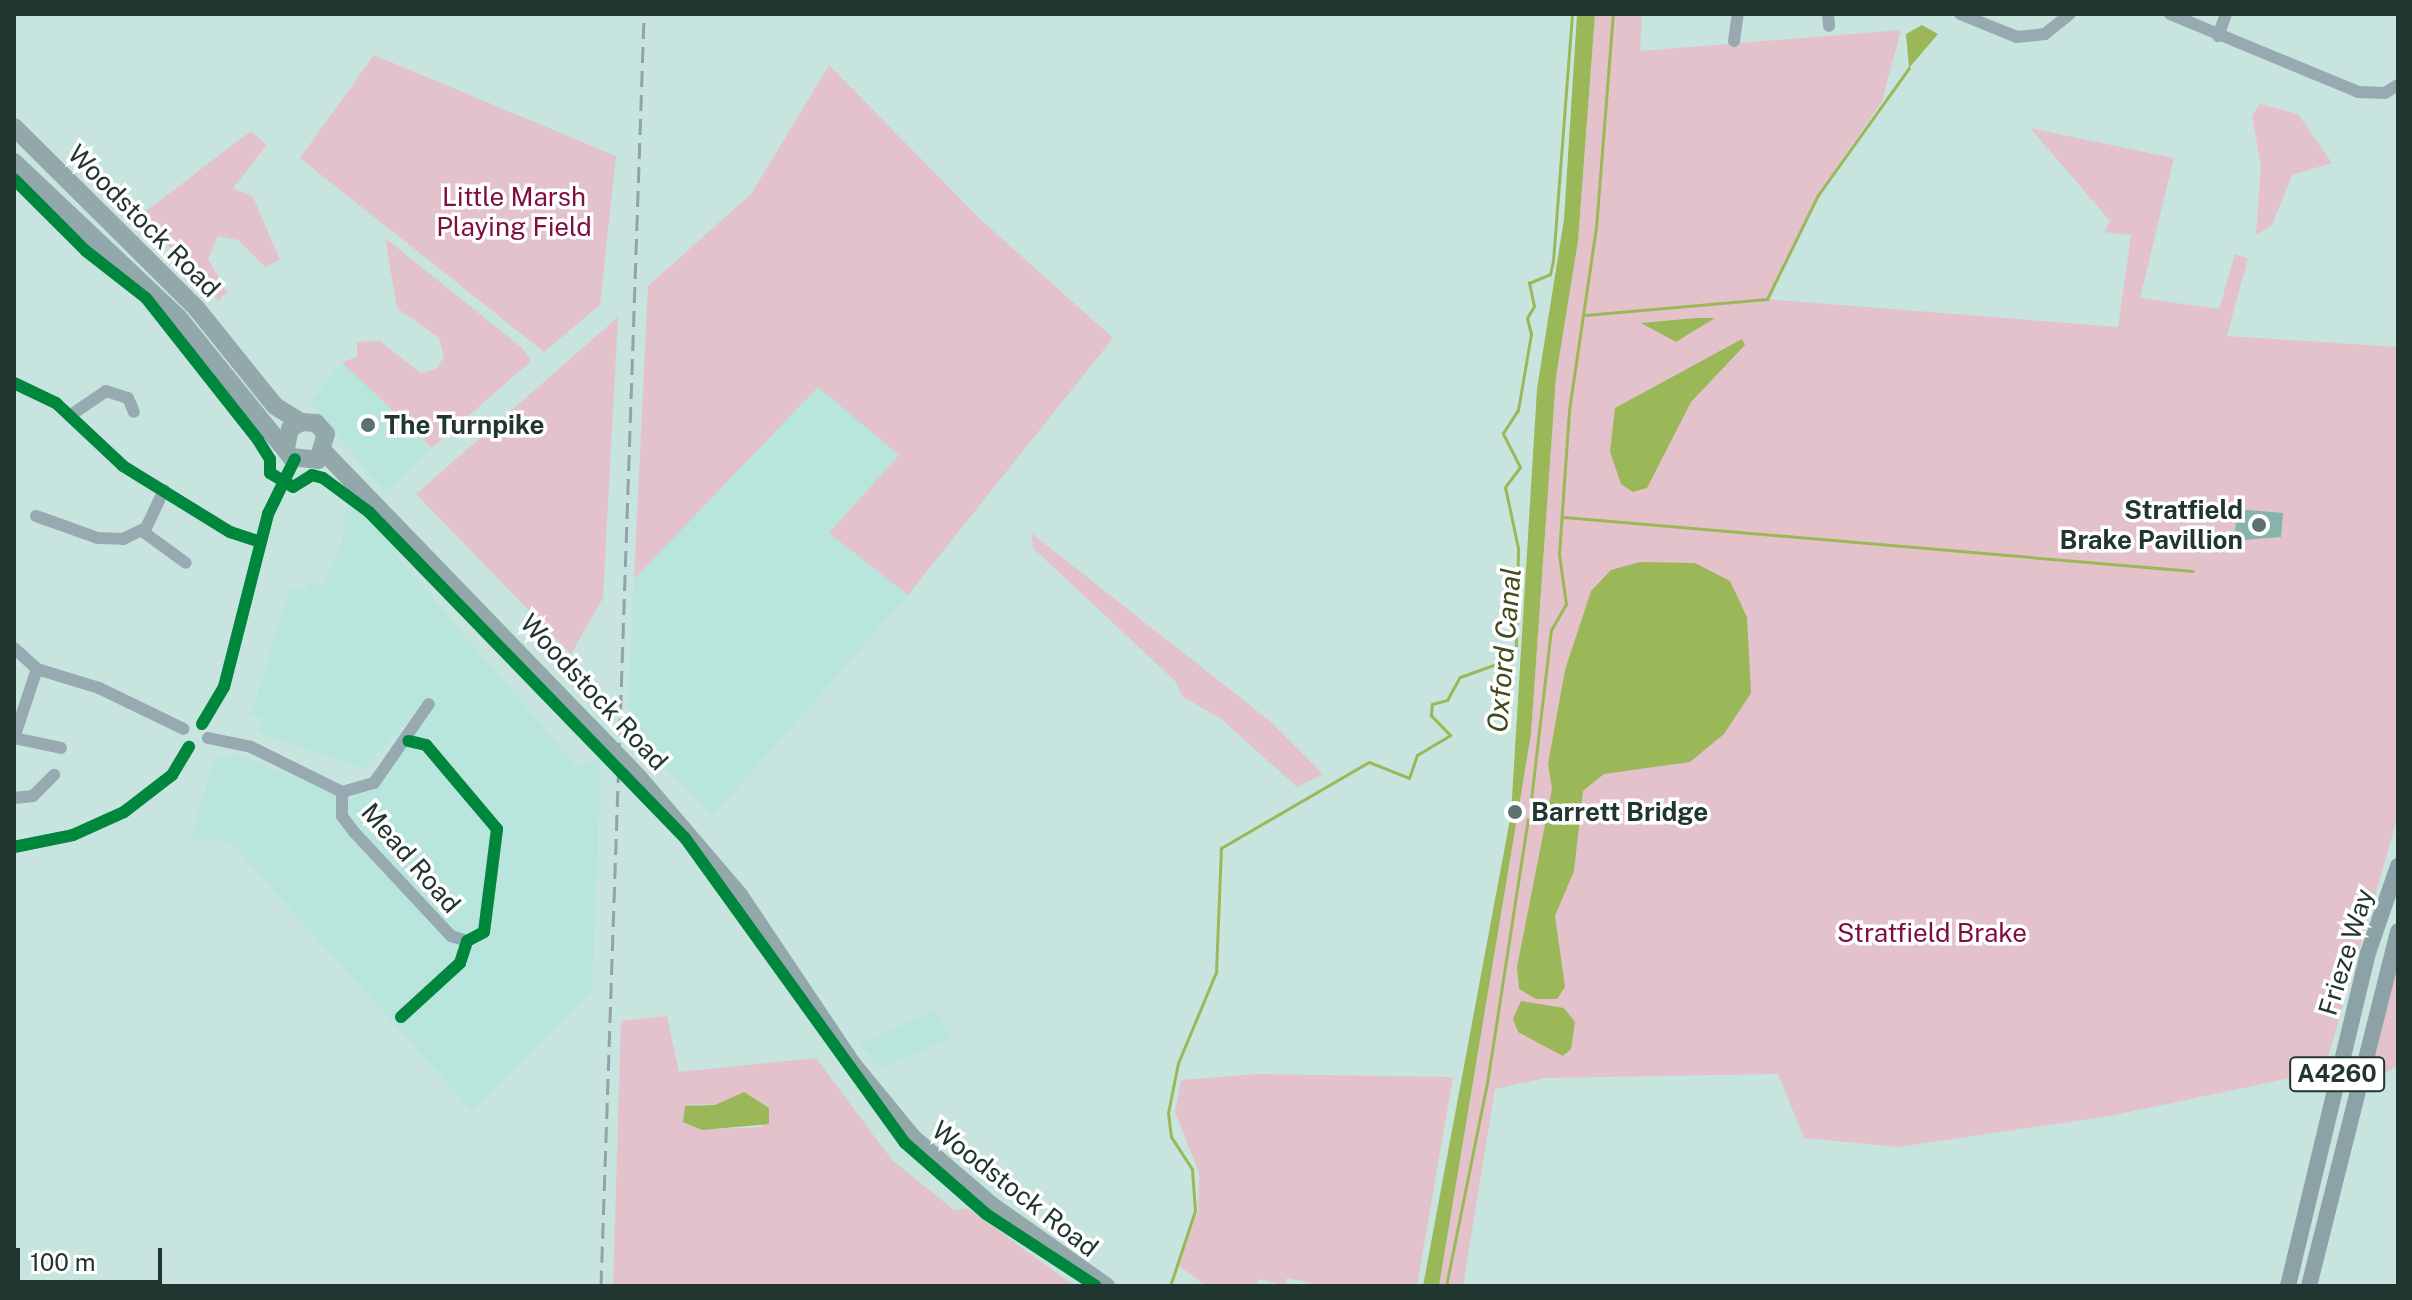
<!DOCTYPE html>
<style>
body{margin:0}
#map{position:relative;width:2412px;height:1300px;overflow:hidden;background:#c8e4de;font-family:"Public Sans",sans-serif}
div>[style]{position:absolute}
.built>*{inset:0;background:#b8e5dc}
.green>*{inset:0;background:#e4c2cc}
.water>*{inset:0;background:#9ab858}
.stream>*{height:3px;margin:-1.5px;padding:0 1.5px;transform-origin:1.5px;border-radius:1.5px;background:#9ab858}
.building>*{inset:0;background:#88b3ac}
.minor>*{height:12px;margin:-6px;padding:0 6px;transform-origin:6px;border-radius:6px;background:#97aab1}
.major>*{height:16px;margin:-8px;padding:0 8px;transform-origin:8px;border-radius:8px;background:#8ca2a7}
.highway>*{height:18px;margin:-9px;padding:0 9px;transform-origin:9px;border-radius:9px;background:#92a8aa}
.rail>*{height:3px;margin-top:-1.5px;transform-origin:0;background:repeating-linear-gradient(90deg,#92a3a7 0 16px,transparent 0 24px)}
.highway-bridge>*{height:18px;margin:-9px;padding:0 9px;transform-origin:9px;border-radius:9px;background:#92a8aa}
.cycleway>*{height:12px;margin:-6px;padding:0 6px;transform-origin:6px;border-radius:6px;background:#00873e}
.dots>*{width:22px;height:22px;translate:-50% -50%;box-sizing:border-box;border:4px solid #fff;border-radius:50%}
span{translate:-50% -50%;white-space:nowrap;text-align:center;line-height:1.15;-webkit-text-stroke:7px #fff;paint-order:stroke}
.shield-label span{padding:2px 6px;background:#fff;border:2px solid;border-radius:6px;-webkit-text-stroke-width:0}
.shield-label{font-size:24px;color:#213531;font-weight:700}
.park-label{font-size:26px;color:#800f40}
.street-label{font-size:26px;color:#213531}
.poi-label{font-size:26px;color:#213531;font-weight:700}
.left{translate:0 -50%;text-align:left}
.right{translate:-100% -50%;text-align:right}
.water-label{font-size:28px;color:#404d1b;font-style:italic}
.frame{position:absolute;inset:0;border:16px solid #213531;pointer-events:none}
.scale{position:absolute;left:16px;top:1248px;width:146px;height:36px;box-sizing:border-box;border:4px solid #213531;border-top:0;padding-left:10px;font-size:24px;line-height:28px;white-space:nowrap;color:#213531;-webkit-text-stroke:6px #fff;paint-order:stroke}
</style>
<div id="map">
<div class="built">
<i style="clip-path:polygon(342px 362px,432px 448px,385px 492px,310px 403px)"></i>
<i style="clip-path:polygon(818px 386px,899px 455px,829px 533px,908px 595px,713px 815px,627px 729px,634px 579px)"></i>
<i style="clip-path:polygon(346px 509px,370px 515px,400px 547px,394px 553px,577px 767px,601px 758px,592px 990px,472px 1110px,230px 842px,190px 839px,215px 759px,236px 754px,351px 799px,372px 791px,435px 709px,426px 701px,364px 769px,258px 732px,262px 719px,251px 714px,291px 587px,305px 592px,309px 584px,323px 586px,342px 543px)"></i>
<i style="clip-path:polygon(936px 1010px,950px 1038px,880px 1069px,860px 1044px)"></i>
</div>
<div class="green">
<i style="clip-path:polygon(1595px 14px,1642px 14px,1640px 51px,1901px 30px,1882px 101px,1818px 195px,1767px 299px,2118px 327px,2131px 235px,2104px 232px,2110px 221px,2030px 128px,2174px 158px,2140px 298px,2219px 309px,2235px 254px,2248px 258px,2227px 336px,2398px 347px,2398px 816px,2324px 1071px,2110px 1116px,1898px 1147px,1804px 1138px,1778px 1074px,1546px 1078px,1495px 1089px,1463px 1286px,1439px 1286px,1531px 734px,1556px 377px,1578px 241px)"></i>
<i style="clip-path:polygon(374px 55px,616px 156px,600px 305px,544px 352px,300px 158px)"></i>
<i style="clip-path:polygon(829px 65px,979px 218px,1113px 338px,908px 595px,829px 533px,899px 455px,818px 387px,634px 579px,648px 286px,751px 194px)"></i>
<i style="clip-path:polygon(2260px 104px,2298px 114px,2332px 163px,2292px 175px,2272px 225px,2256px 235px,2261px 166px,2252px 116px)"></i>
<i style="clip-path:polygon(251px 131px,267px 145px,233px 188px,253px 197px,280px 260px,265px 267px,238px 240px,218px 236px,208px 259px,227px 292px,218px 301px,141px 215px)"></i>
<i style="clip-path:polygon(385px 238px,522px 348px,531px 361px,432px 448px,342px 362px,357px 357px,357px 342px,380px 341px,421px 373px,436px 369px,444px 357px,439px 338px,397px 308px)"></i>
<i style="clip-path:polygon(618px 317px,603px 598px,571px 654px,416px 494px)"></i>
<i style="clip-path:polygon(1031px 533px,1270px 721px,1323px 774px,1297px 787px,1220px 718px,1183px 697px,1175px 681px,1033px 548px)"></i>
<i style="clip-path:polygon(2398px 954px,2398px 1065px,2382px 1076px,2380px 1090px,2368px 1087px,2370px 1064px)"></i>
<i style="clip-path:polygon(evenodd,667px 1016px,679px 1072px,816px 1058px,892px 1160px,954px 1210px,967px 1208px,1075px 1286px,613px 1286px,621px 1021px,667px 1016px,747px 1096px,762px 1105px,762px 1127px,712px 1129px,693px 1104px,715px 1105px,747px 1096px)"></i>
<i style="clip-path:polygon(1257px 1074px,1453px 1077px,1417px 1286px,1326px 1286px,1287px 1278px,1285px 1286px,1259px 1279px,1256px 1286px,1206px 1286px,1177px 1264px,1198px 1212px,1199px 1173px,1175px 1112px,1181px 1080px)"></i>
</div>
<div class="water">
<i style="clip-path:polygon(1577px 14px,1595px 14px,1578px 241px,1556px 377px,1531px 734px,1439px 1286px,1423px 1286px,1511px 814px,1537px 389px,1564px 219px)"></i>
<i style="clip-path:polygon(1922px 25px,1938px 34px,1909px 68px,1906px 34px)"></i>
<i style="clip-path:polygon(1696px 318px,1715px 318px,1676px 342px,1641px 323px)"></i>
<i style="clip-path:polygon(1742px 339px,1745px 345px,1691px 402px,1647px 488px,1633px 492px,1621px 484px,1610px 452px,1615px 408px)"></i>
<i style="clip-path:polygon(1640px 562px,1695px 563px,1730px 581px,1747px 617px,1751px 693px,1724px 734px,1690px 762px,1604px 774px,1583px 791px,1574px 871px,1555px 916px,1565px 987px,1557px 999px,1536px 999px,1519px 989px,1517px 967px,1552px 789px,1548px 764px,1565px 670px,1591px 591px,1611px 570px)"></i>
<i style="clip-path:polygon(1521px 1001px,1564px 1008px,1575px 1022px,1571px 1049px,1563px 1056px,1518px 1032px,1513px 1019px)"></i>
<i style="clip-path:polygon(744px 1092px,769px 1108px,769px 1124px,702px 1130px,683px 1122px,685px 1106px,715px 1105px)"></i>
</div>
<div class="stream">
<i style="left:1585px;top:315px;width:183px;rotate:-5deg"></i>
<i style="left:1767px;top:299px;width:116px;rotate:-63.9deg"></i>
<i style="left:1818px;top:195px;width:156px;rotate:-54.4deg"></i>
<i style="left:1564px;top:517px;width:631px;rotate:4.91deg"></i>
<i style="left:1530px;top:808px;width:179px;rotate:-83.3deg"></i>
<i style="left:1551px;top:630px;width:30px;rotate:-60deg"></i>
<i style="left:1566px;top:604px;width:50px;rotate:-98deg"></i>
<i style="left:1559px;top:554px;width:144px;rotate:-86deg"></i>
<i style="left:1569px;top:410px;width:184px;rotate:-81.6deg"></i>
<i style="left:1596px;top:228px;width:215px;rotate:-85.5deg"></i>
<i style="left:1132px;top:1286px;width:5px"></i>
<i style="left:1170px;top:1286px;width:79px;rotate:-71.6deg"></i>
<i style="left:1195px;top:1211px;width:42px;rotate:-94.1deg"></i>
<i style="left:1192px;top:1169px;width:38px;rotate:-123deg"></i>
<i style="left:1171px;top:1137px;width:24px;rotate:-97deg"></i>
<i style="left:1168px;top:1113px;width:51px;rotate:-78.7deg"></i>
<i style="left:1178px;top:1063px;width:99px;rotate:-67.3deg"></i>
<i style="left:1216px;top:972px;width:124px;rotate:-87.7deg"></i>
<i style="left:1221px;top:848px;width:171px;rotate:-30.2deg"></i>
<i style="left:1369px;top:762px;width:43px;rotate:21.8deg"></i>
<i style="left:1409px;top:778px;width:24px;rotate:-71deg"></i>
<i style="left:1417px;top:755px;width:39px;rotate:-31deg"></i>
<i style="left:1450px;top:735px;width:28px;rotate:-134deg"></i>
<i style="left:1431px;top:715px;width:11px;rotate:-85deg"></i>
<i style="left:1432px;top:704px;width:16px;rotate:-15deg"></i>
<i style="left:1447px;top:700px;width:26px;rotate:-61deg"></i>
<i style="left:1460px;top:677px;width:41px;rotate:-19.7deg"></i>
<i style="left:1499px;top:663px;width:24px;rotate:-45deg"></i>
<i style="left:1516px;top:646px;width:98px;rotate:-88.8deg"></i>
<i style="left:1518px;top:548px;width:62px;rotate:-102deg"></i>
<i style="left:1505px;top:487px;width:25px;rotate:-53deg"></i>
<i style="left:1520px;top:467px;width:38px;rotate:-117deg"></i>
<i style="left:1503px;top:433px;width:27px;rotate:-57deg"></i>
<i style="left:1518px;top:410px;width:77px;rotate:-80.3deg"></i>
<i style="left:1531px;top:334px;width:16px;rotate:-104deg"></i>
<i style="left:1527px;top:318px;width:14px;rotate:-60deg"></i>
<i style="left:1534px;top:306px;width:24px;rotate:-102deg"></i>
<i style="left:1529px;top:283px;width:23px;rotate:-23deg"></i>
<i style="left:1550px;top:274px;width:13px;rotate:-77deg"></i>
<i style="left:1553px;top:261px;width:248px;rotate:-85.6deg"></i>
<i style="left:1446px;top:1286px;width:207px;rotate:-78.6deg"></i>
<i style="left:1487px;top:1083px;width:267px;rotate:-81.2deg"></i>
</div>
<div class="building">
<i style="clip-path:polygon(2237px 509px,2283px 513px,2281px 537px,2243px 540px,2243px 534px,2235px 533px)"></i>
</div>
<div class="minor">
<i style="left:1828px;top:14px;width:12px;rotate:85deg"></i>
<i style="left:1960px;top:14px;width:61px;rotate:22deg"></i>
<i style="left:2017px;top:37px;width:28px;rotate:-6deg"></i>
<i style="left:2045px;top:34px;width:32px;rotate:-39deg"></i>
<i style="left:2170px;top:14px;width:204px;rotate:22.5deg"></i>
<i style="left:2358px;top:92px;width:27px;rotate:2deg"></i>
<i style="left:2385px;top:93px;width:15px;rotate:-32deg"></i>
<i style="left:2218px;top:36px;width:23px;rotate:-70deg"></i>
<i style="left:1734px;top:41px;width:27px;rotate:-82deg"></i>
<i style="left:14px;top:383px;width:47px;rotate:25.5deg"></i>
<i style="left:56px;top:403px;width:92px;rotate:43.2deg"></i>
<i style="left:123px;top:466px;width:126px;rotate:31.7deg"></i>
<i style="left:230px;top:532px;width:32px;rotate:18deg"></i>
<i style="left:71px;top:415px;width:42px;rotate:-34.4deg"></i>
<i style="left:106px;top:391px;width:23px;rotate:18deg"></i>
<i style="left:128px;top:398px;width:15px;rotate:67deg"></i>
<i style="left:36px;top:516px;width:66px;rotate:19.5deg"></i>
<i style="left:98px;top:538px;width:25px;rotate:2deg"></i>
<i style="left:123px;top:539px;width:25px;rotate:-26deg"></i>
<i style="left:146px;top:528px;width:42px;rotate:-64.7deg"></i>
<i style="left:142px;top:531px;width:54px;rotate:36deg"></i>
<i style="left:14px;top:648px;width:31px;rotate:42deg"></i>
<i style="left:37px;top:669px;width:65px;rotate:17deg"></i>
<i style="left:99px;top:688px;width:94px;rotate:25.8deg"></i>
<i style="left:202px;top:724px;width:43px;rotate:-59.3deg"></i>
<i style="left:224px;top:687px;width:179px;rotate:-75.7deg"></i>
<i style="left:268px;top:514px;width:61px;rotate:-63.9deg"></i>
<i style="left:14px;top:738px;width:73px;rotate:-71.6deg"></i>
<i style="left:14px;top:738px;width:48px;rotate:12deg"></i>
<i style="left:208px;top:738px;width:44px;rotate:11.8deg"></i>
<i style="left:251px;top:747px;width:102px;rotate:26.3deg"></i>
<i style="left:342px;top:792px;width:24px;rotate:90deg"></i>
<i style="left:342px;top:816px;width:21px;rotate:53deg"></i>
<i style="left:355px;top:833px;width:141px;rotate:47deg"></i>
<i style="left:451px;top:936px;width:17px;rotate:17deg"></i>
<i style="left:342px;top:792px;width:33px;rotate:-16deg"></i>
<i style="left:374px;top:783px;width:96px;rotate:-55.2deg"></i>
<i style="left:14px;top:798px;width:19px;rotate:-6deg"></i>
<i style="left:33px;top:796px;width:30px;rotate:-45deg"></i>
<i style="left:14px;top:847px;width:60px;rotate:-11.5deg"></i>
<i style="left:73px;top:835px;width:56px;rotate:-24.3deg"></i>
<i style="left:124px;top:812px;width:61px;rotate:-37.6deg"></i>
<i style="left:172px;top:775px;width:33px;rotate:-59deg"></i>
<i style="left:401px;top:1017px;width:80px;rotate:-42.5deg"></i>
<i style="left:460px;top:963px;width:23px;rotate:-72deg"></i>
<i style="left:467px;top:941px;width:19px;rotate:-28deg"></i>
<i style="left:484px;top:932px;width:104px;rotate:-82.8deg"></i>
<i style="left:497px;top:829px;width:110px;rotate:-130.2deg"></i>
<i style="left:426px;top:745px;width:18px;rotate:-167deg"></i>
</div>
<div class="major">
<i style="left:2288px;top:1286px;width:342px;rotate:-76.5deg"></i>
<i style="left:2368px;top:953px;width:92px;rotate:-71deg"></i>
<i style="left:2309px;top:1286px;width:366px;rotate:-75.9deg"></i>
</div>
<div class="highway">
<i style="left:14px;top:127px;width:258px;rotate:44.8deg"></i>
<i style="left:197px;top:309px;width:124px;rotate:51.2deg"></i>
<i style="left:275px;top:406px;width:31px;rotate:32deg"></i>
<i style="left:14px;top:162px;width:226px;rotate:43.4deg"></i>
<i style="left:178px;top:317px;width:180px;rotate:51.1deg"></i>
<i style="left:291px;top:457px;width:27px;rotate:6deg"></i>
<i style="left:318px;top:460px;width:27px;rotate:-73deg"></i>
<i style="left:326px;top:434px;width:15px;rotate:-132deg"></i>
<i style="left:316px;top:423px;width:15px;rotate:-176deg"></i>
<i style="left:301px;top:422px;width:13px;rotate:148deg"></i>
<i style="left:290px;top:429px;width:19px;rotate:102deg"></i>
<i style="left:325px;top:453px;width:380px;rotate:46deg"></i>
<i style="left:639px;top:778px;width:154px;rotate:49.5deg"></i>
<i style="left:739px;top:895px;width:205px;rotate:56.2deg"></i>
<i style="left:853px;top:1065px;width:94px;rotate:50.6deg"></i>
<i style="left:913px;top:1138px;width:103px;rotate:40.7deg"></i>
<i style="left:991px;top:1205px;width:141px;rotate:35.2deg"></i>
</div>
<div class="rail">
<i style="left:601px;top:1286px;width:1273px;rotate:-88.06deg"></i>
</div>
<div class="highway-bridge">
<i style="left:589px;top:726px;width:72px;rotate:46.1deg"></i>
</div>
<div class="cycleway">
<i style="left:14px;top:179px;width:102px;rotate:45deg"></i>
<i style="left:86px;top:251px;width:76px;rotate:38.1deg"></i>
<i style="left:146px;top:298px;width:181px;rotate:51.7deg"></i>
<i style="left:258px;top:440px;width:22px;rotate:58deg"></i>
<i style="left:270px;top:459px;width:14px;rotate:90deg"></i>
<i style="left:270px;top:473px;width:27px;rotate:31deg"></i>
<i style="left:293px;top:487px;width:22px;rotate:-32deg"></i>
<i style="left:312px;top:475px;width:11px;rotate:15deg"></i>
<i style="left:323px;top:478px;width:57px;rotate:36.5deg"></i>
<i style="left:369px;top:512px;width:454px;rotate:45.9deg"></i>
<i style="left:685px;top:838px;width:376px;rotate:54.2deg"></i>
<i style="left:905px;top:1143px;width:108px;rotate:41.2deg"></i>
<i style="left:986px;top:1214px;width:131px;rotate:33.2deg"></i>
<i style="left:14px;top:383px;width:47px;rotate:25.5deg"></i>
<i style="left:56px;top:403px;width:92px;rotate:43.2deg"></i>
<i style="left:123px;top:466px;width:126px;rotate:31.7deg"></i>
<i style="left:230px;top:532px;width:32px;rotate:18deg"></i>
<i style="left:202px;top:724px;width:43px;rotate:-59.3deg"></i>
<i style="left:224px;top:687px;width:179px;rotate:-75.7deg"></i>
<i style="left:268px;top:514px;width:61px;rotate:-63.9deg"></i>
<i style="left:14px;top:847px;width:60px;rotate:-11.5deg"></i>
<i style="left:73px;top:835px;width:56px;rotate:-24.3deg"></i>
<i style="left:124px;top:812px;width:61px;rotate:-37.6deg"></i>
<i style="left:172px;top:775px;width:33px;rotate:-59deg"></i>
<i style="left:401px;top:1017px;width:80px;rotate:-42.5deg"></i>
<i style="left:460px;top:963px;width:23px;rotate:-72deg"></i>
<i style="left:467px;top:941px;width:19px;rotate:-28deg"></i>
<i style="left:484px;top:932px;width:104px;rotate:-82.8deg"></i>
<i style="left:497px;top:829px;width:110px;rotate:-130.2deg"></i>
<i style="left:426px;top:745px;width:18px;rotate:-167deg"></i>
</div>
<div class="dots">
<i style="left:368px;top:425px;background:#5b726e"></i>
<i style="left:2259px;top:525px;background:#5b726e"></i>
<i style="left:1515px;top:812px;background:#5b726e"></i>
</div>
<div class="shield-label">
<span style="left:2337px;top:1074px">A4260</span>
</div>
<div class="park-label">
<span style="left:514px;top:212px">Little Marsh<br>Playing Field</span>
<span style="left:1932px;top:933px">Stratfield Brake</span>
</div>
<div class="street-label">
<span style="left:144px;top:221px;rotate:45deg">Woodstock Road</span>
<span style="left:594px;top:692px;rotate:47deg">Woodstock Road</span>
<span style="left:411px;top:858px;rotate:49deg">Mead Road</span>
<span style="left:2346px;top:952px;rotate:-73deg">Frieze Way</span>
<span style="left:1015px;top:1189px;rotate:38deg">Woodstock Road</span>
</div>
<div class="poi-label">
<span class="left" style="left:384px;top:425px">The Turnpike</span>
<span class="right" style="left:2243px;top:525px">Stratfield<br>Brake Pavillion</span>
<span class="left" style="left:1531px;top:812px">Barrett Bridge</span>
</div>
<div class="water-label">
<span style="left:1504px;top:650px;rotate:-85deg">Oxford Canal</span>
</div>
<div class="frame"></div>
<div class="scale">100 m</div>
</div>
